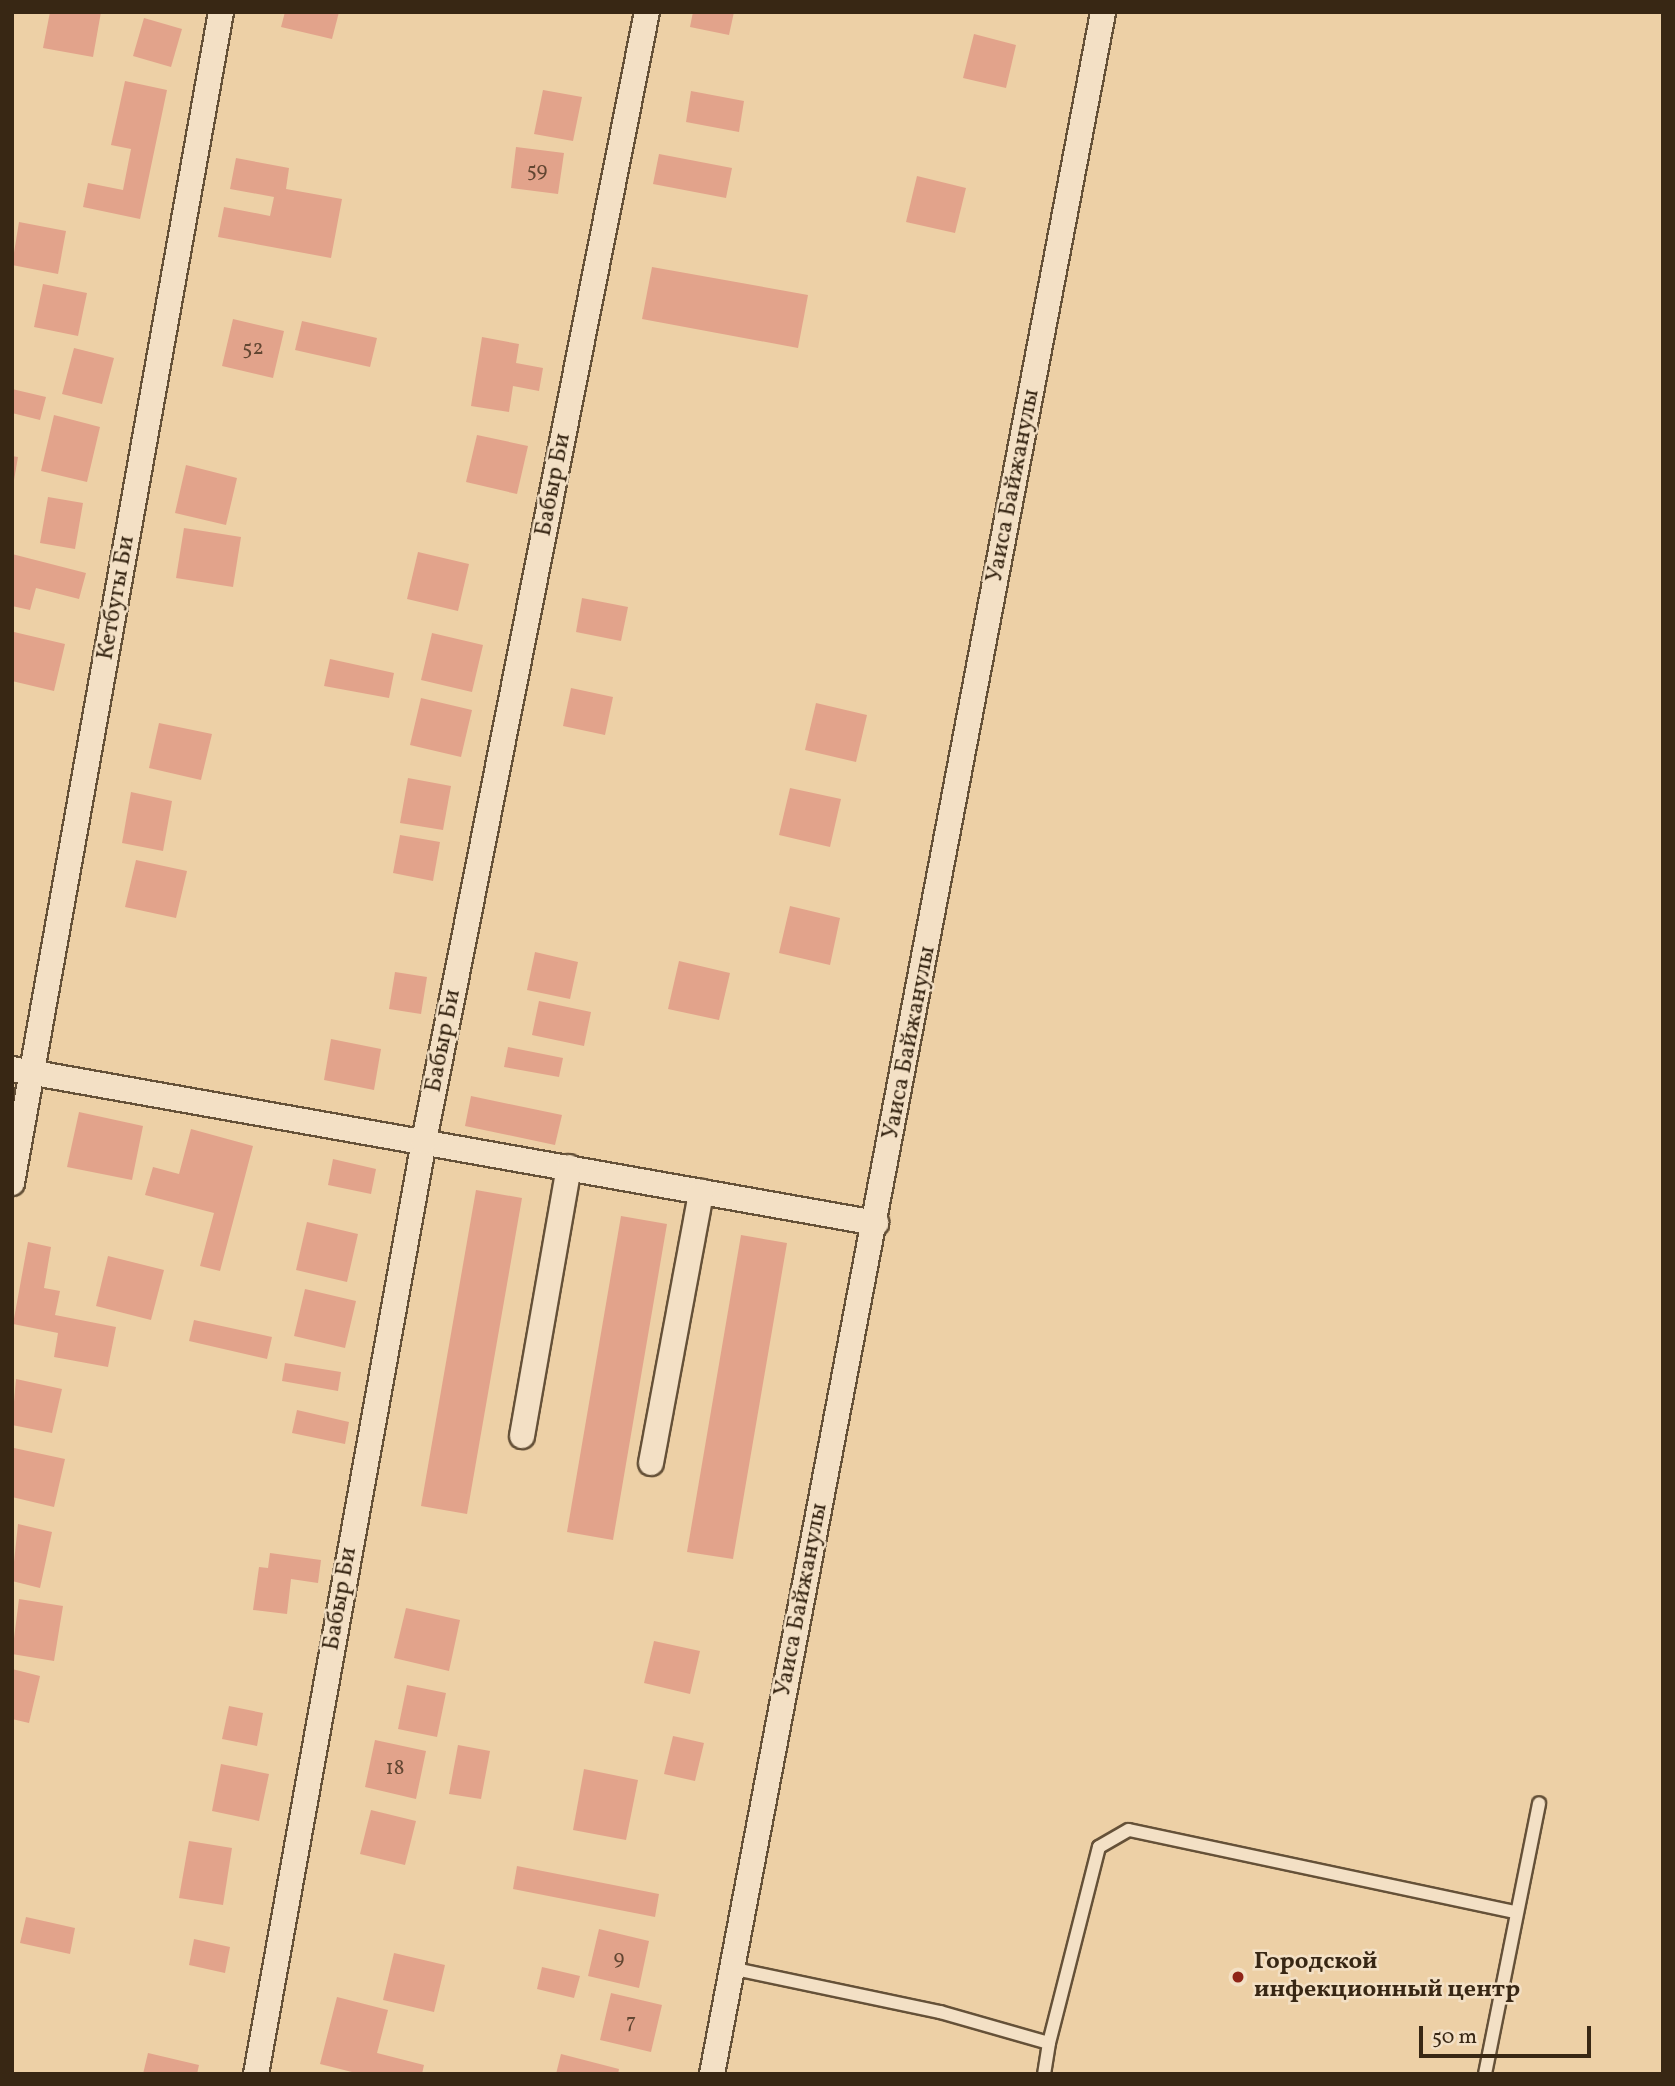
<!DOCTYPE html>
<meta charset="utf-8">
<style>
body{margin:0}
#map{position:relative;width:1675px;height:2086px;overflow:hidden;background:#edd0a6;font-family:Vollkorn,serif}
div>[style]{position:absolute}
.building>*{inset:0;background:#e2a38b}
.roads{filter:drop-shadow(2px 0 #655138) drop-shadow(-2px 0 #655138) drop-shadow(0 2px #655138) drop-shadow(0 -2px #655138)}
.service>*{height:12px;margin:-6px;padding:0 6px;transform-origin:6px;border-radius:6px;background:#f3e0c5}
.minor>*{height:24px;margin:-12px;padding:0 12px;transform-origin:12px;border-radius:12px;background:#f3e0c5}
.dots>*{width:19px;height:19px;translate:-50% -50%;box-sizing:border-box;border:4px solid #f3e0c5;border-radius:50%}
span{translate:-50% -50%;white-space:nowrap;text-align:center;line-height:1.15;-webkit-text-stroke:5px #f3e0c5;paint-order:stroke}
.number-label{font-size:21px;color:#624632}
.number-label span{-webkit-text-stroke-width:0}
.street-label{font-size:24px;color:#382714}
.poi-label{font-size:24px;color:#382714;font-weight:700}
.left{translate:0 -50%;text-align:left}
.frame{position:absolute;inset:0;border:14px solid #382714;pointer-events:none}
.scale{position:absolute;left:1419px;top:2026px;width:172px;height:32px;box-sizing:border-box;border:4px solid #382714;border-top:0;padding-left:9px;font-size:21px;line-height:24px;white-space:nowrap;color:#382714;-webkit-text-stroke:5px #f3e0c5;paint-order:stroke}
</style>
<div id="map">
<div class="building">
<i style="clip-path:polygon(50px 12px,101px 12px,93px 57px,43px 48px)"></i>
<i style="clip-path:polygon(285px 12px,339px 12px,332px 39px,281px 27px)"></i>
<i style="clip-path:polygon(693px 12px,734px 12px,729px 35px,690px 27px)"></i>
<i style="clip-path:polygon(144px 18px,182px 29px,171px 67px,133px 56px)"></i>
<i style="clip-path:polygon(974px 34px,1016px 45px,1006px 88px,963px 78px)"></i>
<i style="clip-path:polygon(125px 81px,167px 90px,140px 219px,83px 207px,88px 183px,123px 190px,131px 149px,111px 145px)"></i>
<i style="clip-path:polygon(543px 90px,582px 97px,573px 141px,534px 134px)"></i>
<i style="clip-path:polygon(691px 91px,744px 101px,739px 132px,686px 122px)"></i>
<i style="clip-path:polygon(516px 147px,564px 153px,558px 194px,511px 188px)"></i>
<i style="clip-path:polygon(659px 154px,732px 168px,726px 198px,653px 184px)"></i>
<i style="clip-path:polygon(236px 158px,289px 168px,286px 189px,342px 199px,331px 258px,218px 237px,224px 207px,270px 216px,274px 197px,230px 189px)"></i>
<i style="clip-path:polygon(917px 176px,966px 188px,955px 233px,906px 222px)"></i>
<i style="clip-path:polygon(19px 222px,66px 231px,58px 274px,12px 265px)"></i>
<i style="clip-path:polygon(652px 267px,808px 295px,798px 348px,642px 319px)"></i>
<i style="clip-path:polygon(43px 284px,87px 293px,78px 336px,34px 327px)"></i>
<i style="clip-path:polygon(233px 319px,284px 331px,273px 378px,222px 366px)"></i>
<i style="clip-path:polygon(302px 321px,377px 338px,370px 367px,295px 350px)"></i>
<i style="clip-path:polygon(482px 337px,519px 344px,516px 363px,543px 368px,539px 391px,513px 386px,509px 412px,471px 406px)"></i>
<i style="clip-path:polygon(74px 348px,114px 358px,102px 404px,62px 394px)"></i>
<i style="clip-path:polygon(12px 389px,46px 397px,40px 420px,12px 413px)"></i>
<i style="clip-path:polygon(54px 415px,100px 427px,87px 482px,41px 471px)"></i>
<i style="clip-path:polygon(477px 435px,528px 446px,517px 494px,466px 482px)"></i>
<i style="clip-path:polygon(12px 456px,18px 457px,14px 480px,12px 480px)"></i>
<i style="clip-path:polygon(186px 465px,237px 478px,226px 525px,175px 513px)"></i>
<i style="clip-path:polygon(48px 497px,83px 503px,75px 549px,40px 543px)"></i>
<i style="clip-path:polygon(184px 528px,241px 537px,233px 587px,176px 578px)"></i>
<i style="clip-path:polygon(418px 552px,469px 564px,458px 611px,407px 599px)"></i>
<i style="clip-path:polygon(12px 554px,86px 573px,79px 599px,36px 588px,30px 610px,12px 606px)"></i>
<i style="clip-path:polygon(582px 598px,628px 607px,621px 641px,576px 632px)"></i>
<i style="clip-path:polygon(14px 632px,65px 644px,54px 691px,12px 681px)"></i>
<i style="clip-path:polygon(432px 633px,483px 645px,472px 692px,421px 680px)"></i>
<i style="clip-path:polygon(330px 659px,394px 673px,389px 698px,324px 686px)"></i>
<i style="clip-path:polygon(571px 688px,613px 697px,605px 735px,563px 726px)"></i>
<i style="clip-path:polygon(421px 698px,472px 710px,461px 757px,410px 745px)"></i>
<i style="clip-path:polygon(816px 703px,867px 715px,856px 762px,805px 750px)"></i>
<i style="clip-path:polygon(159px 723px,212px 734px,201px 780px,149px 768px)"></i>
<i style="clip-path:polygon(408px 778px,451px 786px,443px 830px,400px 823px)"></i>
<i style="clip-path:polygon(790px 788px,841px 799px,830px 847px,779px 835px)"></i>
<i style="clip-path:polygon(131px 792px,172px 801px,163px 851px,122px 843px)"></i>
<i style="clip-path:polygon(400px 835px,440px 842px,433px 881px,393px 873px)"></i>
<i style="clip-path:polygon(136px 860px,187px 871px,176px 918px,125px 907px)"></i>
<i style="clip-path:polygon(790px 906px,840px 918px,830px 965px,779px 953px)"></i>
<i style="clip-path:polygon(535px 952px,578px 962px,570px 999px,527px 990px)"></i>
<i style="clip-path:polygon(679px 961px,730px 973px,719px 1020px,668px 1009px)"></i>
<i style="clip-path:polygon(395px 972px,427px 977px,421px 1014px,389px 1009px)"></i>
<i style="clip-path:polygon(539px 1001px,591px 1012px,584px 1046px,532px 1035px)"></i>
<i style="clip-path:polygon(331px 1039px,381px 1049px,374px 1090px,324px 1080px)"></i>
<i style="clip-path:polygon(508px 1047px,563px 1058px,559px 1077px,504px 1067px)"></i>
<i style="clip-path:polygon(471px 1096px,562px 1115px,555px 1145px,465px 1126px)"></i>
<i style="clip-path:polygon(79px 1112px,143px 1126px,132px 1180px,67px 1167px)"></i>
<i style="clip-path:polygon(191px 1129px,253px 1146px,220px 1271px,200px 1266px,214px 1213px,145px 1195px,153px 1167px,179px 1174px)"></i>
<i style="clip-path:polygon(333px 1159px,376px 1169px,371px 1194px,328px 1185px)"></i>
<i style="clip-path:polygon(476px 1190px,522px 1198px,467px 1514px,421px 1506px)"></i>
<i style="clip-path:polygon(621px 1216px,667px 1224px,613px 1540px,567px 1532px)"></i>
<i style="clip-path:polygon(307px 1222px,358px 1234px,347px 1282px,296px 1270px)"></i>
<i style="clip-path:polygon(741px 1235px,787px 1243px,733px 1559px,687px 1552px)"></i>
<i style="clip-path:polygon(28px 1242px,51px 1247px,44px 1288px,60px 1291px,55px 1315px,116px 1327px,108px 1367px,54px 1357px,58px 1333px,13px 1324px)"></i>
<i style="clip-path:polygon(108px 1256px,164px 1270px,151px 1320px,96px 1306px)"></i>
<i style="clip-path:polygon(305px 1289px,356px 1301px,345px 1348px,294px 1336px)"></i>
<i style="clip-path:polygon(194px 1320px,272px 1337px,267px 1359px,189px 1341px)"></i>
<i style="clip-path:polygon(285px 1363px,341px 1372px,338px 1391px,282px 1381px)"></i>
<i style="clip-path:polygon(16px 1379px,62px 1389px,52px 1433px,12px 1425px)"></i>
<i style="clip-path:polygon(297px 1410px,349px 1422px,345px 1444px,292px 1433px)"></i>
<i style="clip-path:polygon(14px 1448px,65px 1459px,54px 1507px,12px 1497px)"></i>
<i style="clip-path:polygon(18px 1524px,52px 1532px,40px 1588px,12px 1581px)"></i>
<i style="clip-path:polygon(270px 1553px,321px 1560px,318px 1583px,291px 1579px,287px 1614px,253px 1610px,259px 1567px,268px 1568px)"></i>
<i style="clip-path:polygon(19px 1599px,63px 1606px,54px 1661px,12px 1654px)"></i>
<i style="clip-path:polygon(406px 1608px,460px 1620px,449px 1671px,394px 1658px)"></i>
<i style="clip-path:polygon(654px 1641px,700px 1651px,690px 1694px,644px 1683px)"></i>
<i style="clip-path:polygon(12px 1669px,40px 1676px,29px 1723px,12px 1719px)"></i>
<i style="clip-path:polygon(407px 1685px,446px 1693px,437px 1737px,398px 1729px)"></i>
<i style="clip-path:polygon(229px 1706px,263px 1713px,257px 1746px,222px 1739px)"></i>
<i style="clip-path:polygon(673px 1736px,704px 1743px,695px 1781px,664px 1774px)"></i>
<i style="clip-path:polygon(375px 1740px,426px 1751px,416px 1799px,365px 1787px)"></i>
<i style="clip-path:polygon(458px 1745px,490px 1751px,481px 1799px,449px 1794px)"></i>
<i style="clip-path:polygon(221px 1764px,269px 1774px,259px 1821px,212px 1811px)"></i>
<i style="clip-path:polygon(584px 1769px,638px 1780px,626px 1840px,573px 1830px)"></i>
<i style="clip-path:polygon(371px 1810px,416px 1821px,405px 1865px,360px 1854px)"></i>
<i style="clip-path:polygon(189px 1841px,232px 1848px,223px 1905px,179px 1898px)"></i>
<i style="clip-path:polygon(517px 1866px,659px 1894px,655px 1917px,513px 1889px)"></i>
<i style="clip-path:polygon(26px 1917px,75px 1928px,70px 1954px,20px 1943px)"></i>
<i style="clip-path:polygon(599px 1929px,649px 1941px,639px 1988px,588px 1976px)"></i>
<i style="clip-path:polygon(194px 1939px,230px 1947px,225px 1973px,189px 1965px)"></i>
<i style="clip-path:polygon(394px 1953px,445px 1965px,434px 2012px,383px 2000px)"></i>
<i style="clip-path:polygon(542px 1967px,580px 1976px,574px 1998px,537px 1989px)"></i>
<i style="clip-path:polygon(611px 1993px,662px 2005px,651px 2052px,600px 2040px)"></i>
<i style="clip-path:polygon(337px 1997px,388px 2010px,377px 2053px,424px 2065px,422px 2074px,360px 2074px,320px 2064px)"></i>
<i style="clip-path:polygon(148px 2053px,199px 2065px,197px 2074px,143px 2074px)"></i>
<i style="clip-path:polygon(561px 2054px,619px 2069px,618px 2074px,556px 2074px)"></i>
</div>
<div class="roads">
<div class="service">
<i style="left:731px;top:1968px;width:214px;rotate:11.9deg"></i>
<i style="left:940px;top:2012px;width:113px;rotate:15.9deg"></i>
<i style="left:1049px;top:2043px;width:31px;rotate:99deg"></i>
<i style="left:1049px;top:2043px;width:202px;rotate:-75.7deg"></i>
<i style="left:1099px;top:1847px;width:34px;rotate:-30deg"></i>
<i style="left:1129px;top:1830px;width:396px;rotate:12deg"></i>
<i style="left:1485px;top:2074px;width:276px;rotate:-78.7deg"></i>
</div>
<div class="minor">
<i style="left:12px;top:1069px;width:878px;rotate:10.11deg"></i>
<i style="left:12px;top:1183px;width:1190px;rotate:-79.88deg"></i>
<i style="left:522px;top:1436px;width:273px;rotate:-80.1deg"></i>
<i style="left:651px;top:1463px;width:276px;rotate:-79.5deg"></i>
<i style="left:256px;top:2074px;width:948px;rotate:-79.79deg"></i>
<i style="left:424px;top:1141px;width:1151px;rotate:-78.83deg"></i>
<i style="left:712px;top:2074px;width:2099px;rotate:-79.26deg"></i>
</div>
</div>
<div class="dots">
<i style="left:1238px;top:1977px;background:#8f2418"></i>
</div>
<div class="number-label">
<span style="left:537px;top:171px">59</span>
<span style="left:253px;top:349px">52</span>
<span style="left:395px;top:1769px">18</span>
<span style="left:619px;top:1959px">9</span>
<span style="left:631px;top:2023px">7</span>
</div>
<div class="street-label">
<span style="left:554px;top:485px;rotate:-79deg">Бабыр Би</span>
<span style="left:1014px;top:486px;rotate:-79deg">Уаиса Байжанулы</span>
<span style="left:117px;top:598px;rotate:-80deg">Кетбугы Би</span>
<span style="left:444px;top:1041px;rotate:-79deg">Бабыр Би</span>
<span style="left:910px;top:1043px;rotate:-79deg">Уаиса Байжанулы</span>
<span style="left:341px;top:1599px;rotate:-80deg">Бабыр Би</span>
<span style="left:802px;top:1600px;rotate:-79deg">Уаиса Байжанулы</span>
</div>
<div class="poi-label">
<span class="left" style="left:1254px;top:1977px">Городской<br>инфекционный центр</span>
</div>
<div class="frame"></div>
<div class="scale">50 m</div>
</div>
